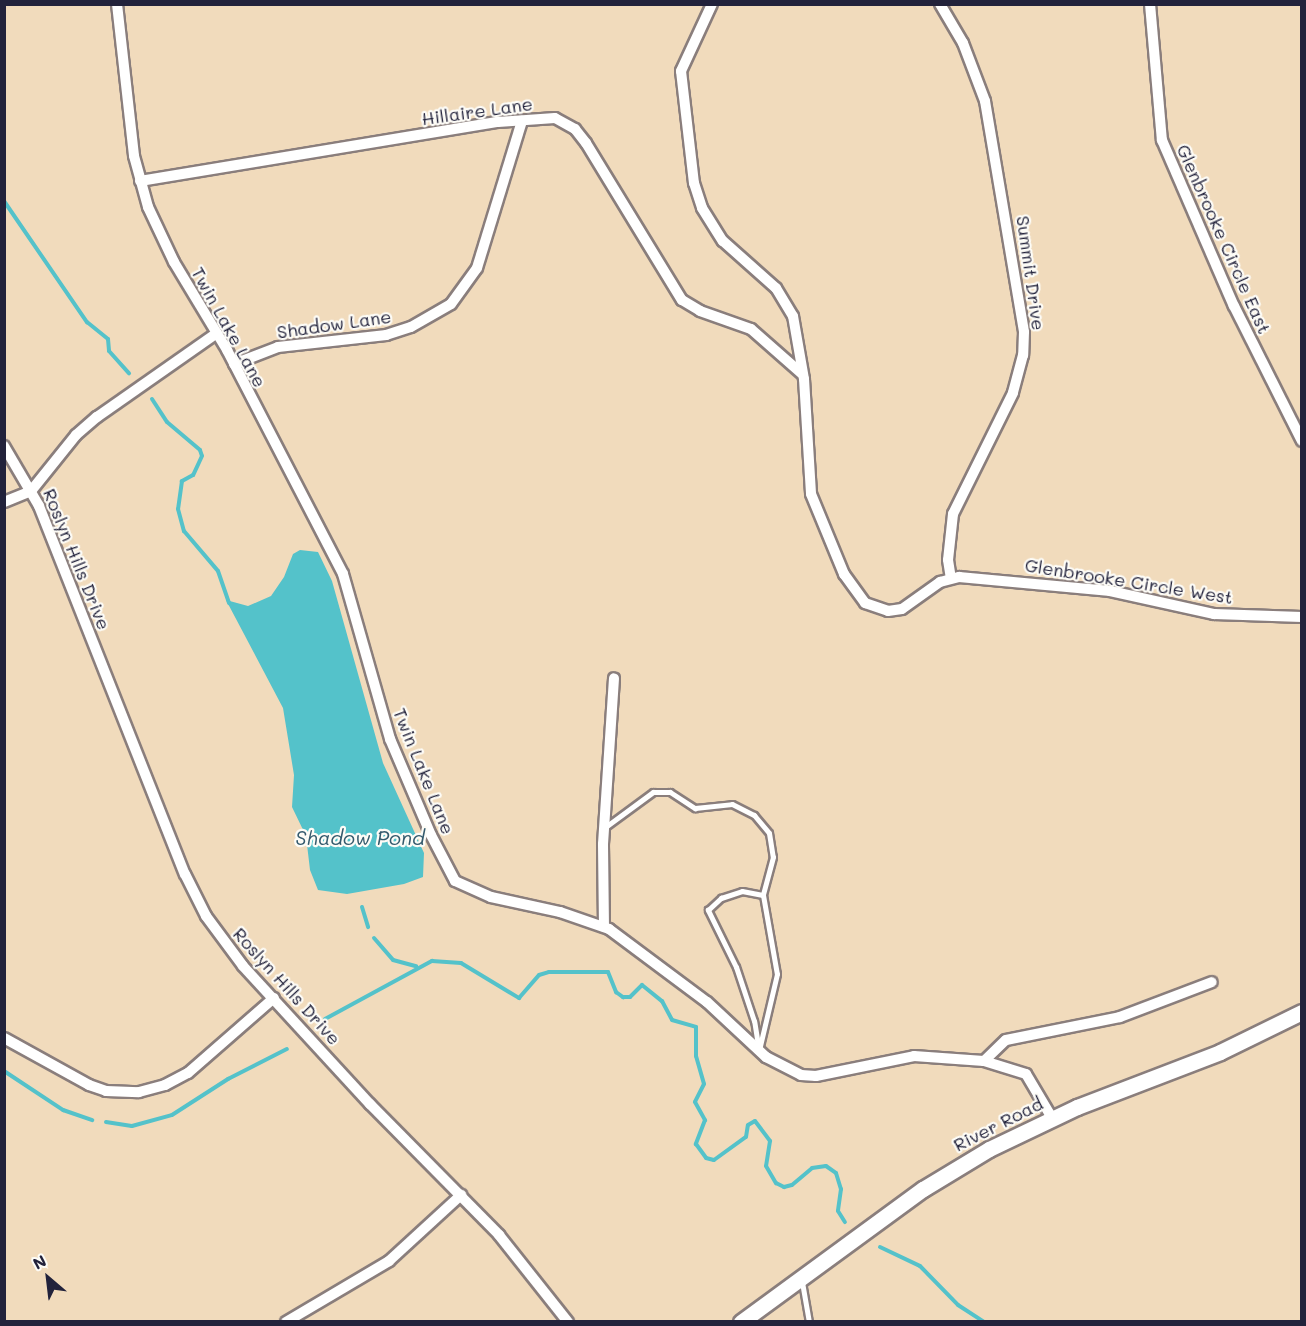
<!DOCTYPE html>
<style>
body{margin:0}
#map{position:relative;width:1306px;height:1326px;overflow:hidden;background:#f1dbbc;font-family:Mali,sans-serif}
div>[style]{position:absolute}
.water>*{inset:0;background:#54c2ca}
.stream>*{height:4px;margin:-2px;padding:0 2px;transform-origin:2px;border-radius:2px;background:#54c2ca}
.roads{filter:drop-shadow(2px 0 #8a7e7c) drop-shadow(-2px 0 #8a7e7c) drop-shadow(0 2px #8a7e7c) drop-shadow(0 -2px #8a7e7c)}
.service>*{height:5px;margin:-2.5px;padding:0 2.5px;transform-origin:2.5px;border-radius:2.5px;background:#fff}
.minor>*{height:10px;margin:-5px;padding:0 5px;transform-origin:5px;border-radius:5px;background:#fff}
.secondary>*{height:15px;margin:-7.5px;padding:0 7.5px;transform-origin:7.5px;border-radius:7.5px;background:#fff}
span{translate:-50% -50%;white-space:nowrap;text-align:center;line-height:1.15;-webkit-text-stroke:4.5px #fdfcf7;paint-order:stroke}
.street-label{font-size:18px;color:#22223b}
.water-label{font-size:20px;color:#345a6d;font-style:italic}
.frame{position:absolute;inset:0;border:6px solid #22223b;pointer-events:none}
.north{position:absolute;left:18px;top:1248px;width:60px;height:60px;-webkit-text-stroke:4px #fdfcf7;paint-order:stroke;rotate:332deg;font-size:16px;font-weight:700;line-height:24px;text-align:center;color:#22223b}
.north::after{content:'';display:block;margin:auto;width:21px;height:27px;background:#22223b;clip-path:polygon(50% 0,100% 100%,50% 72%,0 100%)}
</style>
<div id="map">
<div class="water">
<i style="clip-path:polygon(300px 550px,318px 552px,332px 581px,383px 763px,424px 853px,423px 877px,404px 884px,347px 894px,318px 890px,310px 870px,306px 836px,292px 807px,294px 775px,283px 708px,226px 600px,248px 606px,271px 596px,284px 577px,293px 554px)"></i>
</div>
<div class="stream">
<i style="left:4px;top:201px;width:147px;rotate:55.6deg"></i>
<i style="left:87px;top:322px;width:27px;rotate:39deg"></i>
<i style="left:108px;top:339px;width:12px;rotate:85deg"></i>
<i style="left:109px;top:351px;width:30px;rotate:48deg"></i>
<i style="left:152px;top:399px;width:27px;rotate:57deg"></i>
<i style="left:167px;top:422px;width:43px;rotate:40.3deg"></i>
<i style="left:200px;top:450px;width:6px;rotate:72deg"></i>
<i style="left:202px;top:456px;width:21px;rotate:115deg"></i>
<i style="left:193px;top:475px;width:13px;rotate:151deg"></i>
<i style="left:182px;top:481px;width:28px;rotate:98deg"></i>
<i style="left:178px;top:509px;width:23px;rotate:75deg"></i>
<i style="left:184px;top:531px;width:52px;rotate:49.6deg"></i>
<i style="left:218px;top:571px;width:34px;rotate:71deg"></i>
<i style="left:362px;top:907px;width:21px;rotate:73deg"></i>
<i style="left:374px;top:938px;width:29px;rotate:49deg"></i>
<i style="left:393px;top:960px;width:24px;rotate:15deg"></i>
<i style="left:325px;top:1019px;width:122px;rotate:-28.5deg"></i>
<i style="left:432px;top:961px;width:29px;rotate:4deg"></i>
<i style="left:461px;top:963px;width:68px;rotate:31.1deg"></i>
<i style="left:519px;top:998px;width:30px;rotate:-49deg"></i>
<i style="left:539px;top:975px;width:10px;rotate:-17deg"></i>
<i style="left:549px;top:972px;width:59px"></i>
<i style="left:608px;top:972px;width:22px;rotate:68deg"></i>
<i style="left:616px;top:992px;width:9px;rotate:36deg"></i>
<i style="left:623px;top:997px;width:7px"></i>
<i style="left:630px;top:997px;width:17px;rotate:-45deg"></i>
<i style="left:642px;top:985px;width:26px;rotate:39deg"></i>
<i style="left:662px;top:1001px;width:21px;rotate:62deg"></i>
<i style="left:672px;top:1020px;width:25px;rotate:16deg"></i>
<i style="left:696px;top:1027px;width:29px;rotate:90deg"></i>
<i style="left:696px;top:1056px;width:29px;rotate:74deg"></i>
<i style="left:704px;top:1084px;width:20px;rotate:117deg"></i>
<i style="left:695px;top:1102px;width:21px;rotate:61deg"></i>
<i style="left:705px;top:1120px;width:26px;rotate:111deg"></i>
<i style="left:696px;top:1144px;width:17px;rotate:54deg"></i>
<i style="left:706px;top:1158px;width:8px;rotate:14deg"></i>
<i style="left:714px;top:1160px;width:39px;rotate:-36deg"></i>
<i style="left:746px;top:1137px;width:12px;rotate:-81deg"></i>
<i style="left:748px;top:1125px;width:8px;rotate:-30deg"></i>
<i style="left:755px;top:1121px;width:25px;rotate:53deg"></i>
<i style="left:770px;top:1141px;width:25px;rotate:99deg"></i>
<i style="left:766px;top:1166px;width:20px;rotate:60deg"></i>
<i style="left:776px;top:1183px;width:9px;rotate:27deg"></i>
<i style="left:784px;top:1187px;width:8px;rotate:-14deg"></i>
<i style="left:792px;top:1185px;width:26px;rotate:-40deg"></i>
<i style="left:812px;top:1168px;width:14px;rotate:-8deg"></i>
<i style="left:826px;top:1166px;width:12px;rotate:35deg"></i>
<i style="left:836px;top:1173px;width:17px;rotate:73deg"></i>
<i style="left:841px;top:1189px;width:22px;rotate:98deg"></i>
<i style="left:838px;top:1211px;width:13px;rotate:58deg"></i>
<i style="left:4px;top:1071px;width:71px;rotate:33.5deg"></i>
<i style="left:63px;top:1110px;width:31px;rotate:19deg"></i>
<i style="left:106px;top:1122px;width:26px;rotate:9deg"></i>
<i style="left:132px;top:1126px;width:41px;rotate:-15.4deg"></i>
<i style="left:172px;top:1115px;width:67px;rotate:-32.7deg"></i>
<i style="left:228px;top:1079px;width:66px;rotate:-27deg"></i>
<i style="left:880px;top:1247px;width:44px;rotate:25.4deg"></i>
<i style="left:920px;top:1266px;width:54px;rotate:45.7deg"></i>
<i style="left:958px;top:1305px;width:31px;rotate:33deg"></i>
</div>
<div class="roads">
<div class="service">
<i style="left:604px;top:828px;width:61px;rotate:-36.3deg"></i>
<i style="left:653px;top:792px;width:17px"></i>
<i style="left:670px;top:792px;width:30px;rotate:33deg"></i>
<i style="left:695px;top:808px;width:37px;rotate:-6deg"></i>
<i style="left:732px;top:804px;width:25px;rotate:27deg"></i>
<i style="left:754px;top:815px;width:23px;rotate:50deg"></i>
<i style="left:769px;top:833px;width:24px;rotate:81deg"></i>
<i style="left:773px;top:857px;width:39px;rotate:105deg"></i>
<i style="left:763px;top:895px;width:80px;rotate:80deg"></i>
<i style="left:777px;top:974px;width:78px;rotate:103.3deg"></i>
<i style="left:758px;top:1045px;width:24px;rotate:-99deg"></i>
<i style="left:754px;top:1021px;width:57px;rotate:-108.4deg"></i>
<i style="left:736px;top:967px;width:64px;rotate:-116.2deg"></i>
<i style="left:708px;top:910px;width:18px;rotate:-43deg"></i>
<i style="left:721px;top:898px;width:22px;rotate:-18deg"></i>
<i style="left:742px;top:891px;width:21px;rotate:11deg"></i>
<i style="left:802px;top:1282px;width:41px;rotate:80.1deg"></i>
</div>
<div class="minor">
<i style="left:117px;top:4px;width:153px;rotate:83.6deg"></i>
<i style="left:134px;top:156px;width:53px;rotate:74.6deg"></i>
<i style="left:148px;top:207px;width:61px;rotate:64.7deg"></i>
<i style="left:174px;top:262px;width:103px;rotate:58.9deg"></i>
<i style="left:227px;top:350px;width:252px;rotate:62.6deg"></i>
<i style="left:343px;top:574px;width:172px;rotate:74.1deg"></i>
<i style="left:390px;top:739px;width:104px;rotate:66.9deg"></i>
<i style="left:431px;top:835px;width:52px;rotate:62.4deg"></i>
<i style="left:455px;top:881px;width:39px;rotate:24deg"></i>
<i style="left:491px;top:897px;width:71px;rotate:12.3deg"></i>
<i style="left:560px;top:912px;width:52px;rotate:19.1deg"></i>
<i style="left:609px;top:929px;width:122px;rotate:36.7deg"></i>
<i style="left:707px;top:1002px;width:81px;rotate:43deg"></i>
<i style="left:766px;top:1057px;width:39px;rotate:27deg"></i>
<i style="left:801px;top:1075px;width:15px;rotate:4deg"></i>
<i style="left:816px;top:1076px;width:100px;rotate:-11.5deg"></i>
<i style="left:914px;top:1056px;width:70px;rotate:4.1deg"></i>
<i style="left:984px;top:1061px;width:44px;rotate:17.2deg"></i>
<i style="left:1026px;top:1074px;width:51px;rotate:59.4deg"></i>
<i style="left:712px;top:4px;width:74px;rotate:114.8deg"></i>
<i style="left:681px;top:71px;width:113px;rotate:83.4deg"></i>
<i style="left:694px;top:183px;width:26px;rotate:72deg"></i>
<i style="left:702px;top:208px;width:39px;rotate:58deg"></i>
<i style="left:723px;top:241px;width:71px;rotate:41.6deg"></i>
<i style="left:776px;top:288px;width:33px;rotate:59deg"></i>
<i style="left:793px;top:316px;width:64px;rotate:80.1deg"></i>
<i style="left:804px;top:379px;width:115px;rotate:86.5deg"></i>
<i style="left:811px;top:494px;width:87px;rotate:67.6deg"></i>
<i style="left:844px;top:574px;width:36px;rotate:54deg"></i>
<i style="left:865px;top:603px;width:24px;rotate:19deg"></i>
<i style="left:888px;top:611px;width:14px;rotate:-8deg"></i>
<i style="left:902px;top:609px;width:47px;rotate:-35.4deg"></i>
<i style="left:940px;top:582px;width:20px;rotate:-15deg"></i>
<i style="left:959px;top:577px;width:152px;rotate:5.3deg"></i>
<i style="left:1110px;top:591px;width:107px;rotate:12.5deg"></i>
<i style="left:1214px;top:614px;width:88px;rotate:2deg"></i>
<i style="left:940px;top:4px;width:45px;rotate:59.5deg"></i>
<i style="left:963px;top:43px;width:62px;rotate:69.2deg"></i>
<i style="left:985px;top:101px;width:234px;rotate:80.4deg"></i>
<i style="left:1024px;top:332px;width:23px;rotate:92deg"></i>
<i style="left:1023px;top:355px;width:39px;rotate:105deg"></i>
<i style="left:1013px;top:393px;width:135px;rotate:116.4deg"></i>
<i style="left:953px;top:514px;width:46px;rotate:96.2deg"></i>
<i style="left:948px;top:560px;width:18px;rotate:81deg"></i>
<i style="left:1150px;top:4px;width:137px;rotate:85deg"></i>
<i style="left:1162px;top:140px;width:181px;rotate:66.6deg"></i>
<i style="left:1234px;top:306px;width:151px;rotate:63.3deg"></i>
<i style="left:140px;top:181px;width:363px;rotate:-9.4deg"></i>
<i style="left:498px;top:122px;width:57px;rotate:-4deg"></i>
<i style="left:555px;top:118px;width:23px;rotate:29deg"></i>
<i style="left:575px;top:129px;width:18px;rotate:52deg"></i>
<i style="left:586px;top:143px;width:184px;rotate:58.6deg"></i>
<i style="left:682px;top:300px;width:21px;rotate:31deg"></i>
<i style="left:700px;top:311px;width:54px;rotate:19.4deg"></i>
<i style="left:751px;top:329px;width:67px;rotate:41.3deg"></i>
<i style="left:234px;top:364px;width:47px;rotate:-21.1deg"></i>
<i style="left:278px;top:347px;width:109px;rotate:-6.3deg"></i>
<i style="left:386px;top:335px;width:26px;rotate:-18deg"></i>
<i style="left:411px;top:327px;width:46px;rotate:-29.9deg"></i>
<i style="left:451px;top:304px;width:44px;rotate:-54.2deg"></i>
<i style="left:477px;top:268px;width:154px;rotate:-73deg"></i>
<i style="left:4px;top:446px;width:69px;rotate:59.7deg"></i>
<i style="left:39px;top:506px;width:396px;rotate:68.4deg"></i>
<i style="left:185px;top:874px;width:47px;rotate:63.4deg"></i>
<i style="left:206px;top:916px;width:62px;rotate:53.5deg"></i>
<i style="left:243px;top:966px;width:188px;rotate:47.4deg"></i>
<i style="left:370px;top:1104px;width:184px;rotate:45.4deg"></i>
<i style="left:499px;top:1235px;width:111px;rotate:51.6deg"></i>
<i style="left:4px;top:502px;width:29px;rotate:-22deg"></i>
<i style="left:31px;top:491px;width:72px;rotate:-51.2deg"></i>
<i style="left:76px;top:435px;width:28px;rotate:-41deg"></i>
<i style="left:97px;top:417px;width:146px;rotate:-35deg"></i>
<i style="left:604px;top:927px;width:83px;rotate:-90.7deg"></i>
<i style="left:603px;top:844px;width:166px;rotate:-86.2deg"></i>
<i style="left:4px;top:1038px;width:97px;rotate:28.9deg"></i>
<i style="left:89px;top:1085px;width:18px;rotate:19deg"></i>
<i style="left:106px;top:1091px;width:33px;rotate:2deg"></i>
<i style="left:139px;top:1092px;width:27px;rotate:-15deg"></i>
<i style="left:165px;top:1085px;width:26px;rotate:-28deg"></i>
<i style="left:188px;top:1073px;width:114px;rotate:-41.1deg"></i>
<i style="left:984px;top:1061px;width:30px;rotate:-44deg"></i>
<i style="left:1006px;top:1040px;width:116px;rotate:-11.4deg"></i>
<i style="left:1120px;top:1017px;width:98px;rotate:-20.8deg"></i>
<i style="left:286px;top:1322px;width:120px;rotate:-30.6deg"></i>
<i style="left:389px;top:1261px;width:98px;rotate:-42.5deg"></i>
</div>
<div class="secondary">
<i style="left:741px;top:1322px;width:225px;rotate:-36.2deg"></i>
<i style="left:923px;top:1189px;width:77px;rotate:-31.2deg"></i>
<i style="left:989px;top:1149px;width:98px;rotate:-25.5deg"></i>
<i style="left:1077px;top:1107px;width:153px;rotate:-21deg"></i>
<i style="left:1220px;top:1052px;width:91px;rotate:-26deg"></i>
</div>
</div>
<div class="street-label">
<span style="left:477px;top:111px;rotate:-8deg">Hillaire Lane</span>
<span style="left:1224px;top:239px;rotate:66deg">Glenbrooke Circle East</span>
<span style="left:1031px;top:273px;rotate:82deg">Summit Drive</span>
<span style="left:334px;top:324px;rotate:-8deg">Shadow Lane</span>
<span style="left:229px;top:327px;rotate:61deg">Twin Lake Lane</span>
<span style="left:77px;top:559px;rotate:68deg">Roslyn Hills Drive</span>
<span style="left:1129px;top:581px;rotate:9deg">Glenbrooke Circle West</span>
<span style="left:424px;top:771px;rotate:68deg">Twin Lake Lane</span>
<span style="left:287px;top:986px;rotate:48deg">Roslyn Hills Drive</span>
<span style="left:998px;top:1124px;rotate:-27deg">River Road</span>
</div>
<div class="water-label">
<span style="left:360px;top:837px">Shadow Pond</span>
</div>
<div class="frame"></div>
<div class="north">N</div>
</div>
